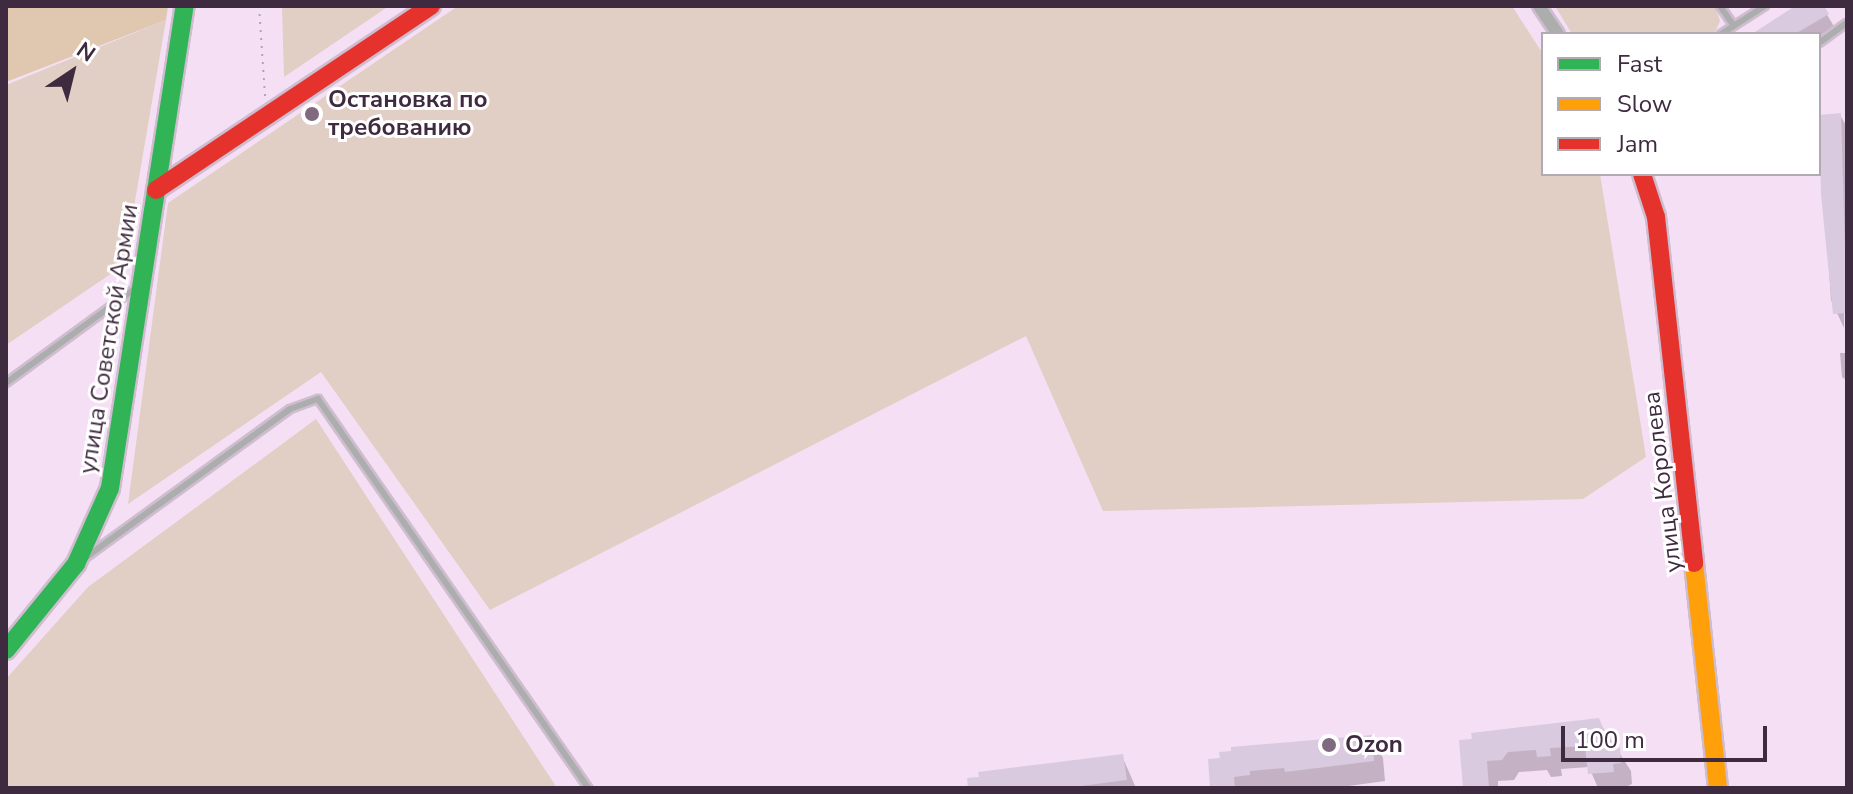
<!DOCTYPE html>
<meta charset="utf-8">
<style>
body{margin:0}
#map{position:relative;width:1853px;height:794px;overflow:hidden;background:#f5dff5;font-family:"Nunito Sans",sans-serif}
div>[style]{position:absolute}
.green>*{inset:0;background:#e1cec4}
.forest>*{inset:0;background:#e0c7b0}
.shadow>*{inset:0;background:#0003}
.building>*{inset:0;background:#d9cadf}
.path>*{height:2px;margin-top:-1px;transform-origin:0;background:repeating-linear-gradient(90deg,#aca9ad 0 2px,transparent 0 8px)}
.roads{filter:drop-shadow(2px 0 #cfbdcf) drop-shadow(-2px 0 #cfbdcf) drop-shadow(0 2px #cfbdcf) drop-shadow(0 -2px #cfbdcf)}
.lane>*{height:6px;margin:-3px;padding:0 3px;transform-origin:3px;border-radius:3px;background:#acadad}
.street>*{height:12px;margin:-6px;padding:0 6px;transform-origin:6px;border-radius:6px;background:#acadad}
.fast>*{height:18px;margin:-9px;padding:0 9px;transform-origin:9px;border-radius:9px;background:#30b455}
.slow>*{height:18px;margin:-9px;padding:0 9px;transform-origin:9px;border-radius:9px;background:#ff9f0a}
.jam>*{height:18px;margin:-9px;padding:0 9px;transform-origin:9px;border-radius:9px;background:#e5322d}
.dots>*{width:22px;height:22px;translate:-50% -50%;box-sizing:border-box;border:4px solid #fff;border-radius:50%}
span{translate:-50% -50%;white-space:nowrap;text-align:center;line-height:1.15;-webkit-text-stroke:6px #fff;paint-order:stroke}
.poi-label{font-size:24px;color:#3f2b3f;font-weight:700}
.left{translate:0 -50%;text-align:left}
.street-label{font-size:24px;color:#3f2b3f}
.frame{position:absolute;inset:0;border:8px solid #3f2b3f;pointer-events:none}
.legend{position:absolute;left:1541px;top:32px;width:280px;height:144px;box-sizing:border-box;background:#fff;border:2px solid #b2aab2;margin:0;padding:10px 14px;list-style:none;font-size:24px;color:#3f2b3f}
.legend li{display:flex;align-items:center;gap:16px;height:40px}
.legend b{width:40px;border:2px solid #b2aab2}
.north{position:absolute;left:32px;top:32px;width:80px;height:80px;-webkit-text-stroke:6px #fff;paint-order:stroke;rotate:35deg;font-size:22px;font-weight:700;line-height:32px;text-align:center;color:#3f2b3f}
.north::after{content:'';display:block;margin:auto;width:28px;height:36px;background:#3f2b3f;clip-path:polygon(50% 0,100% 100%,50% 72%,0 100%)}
.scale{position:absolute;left:1561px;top:726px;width:206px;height:36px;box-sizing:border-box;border:4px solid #3f2b3f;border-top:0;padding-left:10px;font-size:24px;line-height:28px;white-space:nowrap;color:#3f2b3f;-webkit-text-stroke:6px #fff;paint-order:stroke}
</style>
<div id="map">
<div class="green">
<i style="clip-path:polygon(282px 6px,389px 6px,284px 77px)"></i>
<i style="clip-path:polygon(458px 6px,1512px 6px,1543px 54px,1543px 174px,1600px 174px,1646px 457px,1583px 499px,1103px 511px,1026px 336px,490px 610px,321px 372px,128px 504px,168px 203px)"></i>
<i style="clip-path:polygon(1555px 6px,1715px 6px,1720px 21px,1714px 34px,1572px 34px)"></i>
<i style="clip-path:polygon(166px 20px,124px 265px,6px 345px,6px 85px)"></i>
<i style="clip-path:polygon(316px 419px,557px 788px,6px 788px,6px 679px,88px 587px)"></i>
</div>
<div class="forest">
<i style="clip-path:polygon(6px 6px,168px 6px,166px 20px,6px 82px)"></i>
</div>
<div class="shadow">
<i style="clip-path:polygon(1799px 6px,1822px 6px,1839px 35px,1819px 49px,1819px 34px,1757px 34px)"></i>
<i style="clip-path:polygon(1840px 115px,1847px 127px,1844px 328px,1831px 300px,1819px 122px,1819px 117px)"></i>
<i style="clip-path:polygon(1840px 353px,1847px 353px,1847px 381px,1842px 377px)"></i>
<i style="clip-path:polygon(1598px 720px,1631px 771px,1632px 784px,1624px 788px,1598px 788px,1589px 767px,1561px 769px,1562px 776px,1551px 777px,1547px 770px,1519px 772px,1514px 780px,1498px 781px,1498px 788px,1465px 788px,1473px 734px)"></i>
<i style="clip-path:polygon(1371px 737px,1383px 758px,1385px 781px,1334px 788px,1212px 788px,1210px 761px)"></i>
<i style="clip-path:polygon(1122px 756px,1136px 788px,957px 788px)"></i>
</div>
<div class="building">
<i style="clip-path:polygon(1795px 6px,1824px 6px,1829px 14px,1795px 34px,1752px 34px)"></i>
<i style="clip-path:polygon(1841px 113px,1847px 313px,1833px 314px,1821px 195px,1819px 115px)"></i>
<i style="clip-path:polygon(1599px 718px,1612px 749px,1620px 748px,1621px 763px,1613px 764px,1614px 772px,1588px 774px,1585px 746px,1550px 748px,1551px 756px,1537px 757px,1536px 750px,1508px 752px,1502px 760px,1487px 761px,1489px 788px,1463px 788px,1459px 740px,1472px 739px,1471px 733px)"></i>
<i style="clip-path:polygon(1372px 735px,1374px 761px,1285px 772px,1284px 768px,1250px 771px,1250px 775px,1234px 777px,1235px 788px,1210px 788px,1208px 759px,1220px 758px,1219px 752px,1231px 751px,1231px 747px)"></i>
<i style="clip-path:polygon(1123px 754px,1127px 780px,1066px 788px,968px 788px,967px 778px,979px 777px,978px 772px)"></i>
</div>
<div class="path">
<i style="left:259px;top:6px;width:91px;rotate:86.2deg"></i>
</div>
<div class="roads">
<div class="lane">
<i style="left:1720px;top:6px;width:24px;rotate:55deg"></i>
<i style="left:1721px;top:34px;width:52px;rotate:-32.5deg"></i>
<i style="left:1819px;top:43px;width:34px;rotate:-36deg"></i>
<i style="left:6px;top:383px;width:161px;rotate:-36.2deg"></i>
<i style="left:85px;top:558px;width:253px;rotate:-36deg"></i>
<i style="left:290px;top:409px;width:30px;rotate:-20deg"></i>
<i style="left:318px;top:399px;width:474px;rotate:55.2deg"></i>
</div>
<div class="street">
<i style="left:1539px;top:6px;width:34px;rotate:56deg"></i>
</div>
<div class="fast">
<i style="left:6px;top:650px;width:111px;rotate:-50.9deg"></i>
<i style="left:76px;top:564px;width:83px;rotate:-65.9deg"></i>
<i style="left:110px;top:488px;width:488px;rotate:-81.2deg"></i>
</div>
<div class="slow">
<i style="left:1694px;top:563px;width:226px;rotate:83.9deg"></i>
</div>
<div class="jam">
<i style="left:1642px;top:174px;width:45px;rotate:72deg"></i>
<i style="left:1656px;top:217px;width:348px;rotate:83.7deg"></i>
<i style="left:156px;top:190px;width:331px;rotate:-33.8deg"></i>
</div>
</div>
<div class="dots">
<i style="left:312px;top:114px;background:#7f6a7f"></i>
<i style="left:1329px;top:745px;background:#7f6a7f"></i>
</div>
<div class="poi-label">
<span class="left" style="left:328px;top:114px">Остановка по<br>требованию</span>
<span class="left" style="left:1345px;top:745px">Ozon</span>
</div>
<div class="street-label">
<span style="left:109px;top:339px;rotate:-81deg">улица Советской Армии</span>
<span style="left:1663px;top:482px;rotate:-97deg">улица Королева</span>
</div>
<div class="frame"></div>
<ul class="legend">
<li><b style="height:10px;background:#30b455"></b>Fast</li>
<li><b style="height:10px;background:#ff9f0a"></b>Slow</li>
<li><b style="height:10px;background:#e5322d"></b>Jam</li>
</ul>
<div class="north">N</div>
<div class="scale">100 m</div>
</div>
